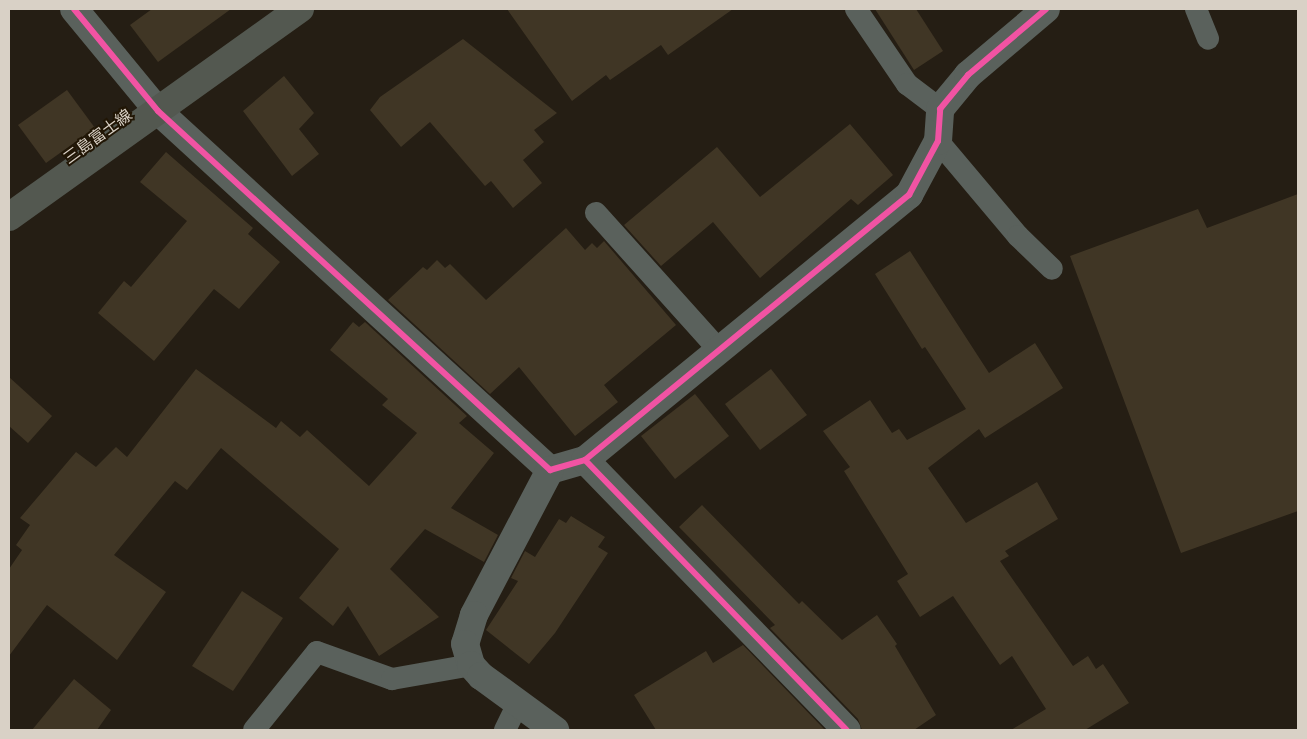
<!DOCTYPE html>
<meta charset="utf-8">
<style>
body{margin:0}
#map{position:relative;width:1307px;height:739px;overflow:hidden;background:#251e14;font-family:Helvetica,"Noto Sans JP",sans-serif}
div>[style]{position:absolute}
.building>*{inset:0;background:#403625}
.service>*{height:22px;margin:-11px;padding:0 11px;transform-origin:11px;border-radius:11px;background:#5a615c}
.minor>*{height:28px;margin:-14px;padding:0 14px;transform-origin:14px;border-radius:14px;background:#5a615c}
.primary>*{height:28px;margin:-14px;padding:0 14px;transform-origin:14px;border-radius:14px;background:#535850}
.cycleway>*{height:6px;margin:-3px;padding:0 3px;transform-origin:3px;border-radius:3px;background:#f153a3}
span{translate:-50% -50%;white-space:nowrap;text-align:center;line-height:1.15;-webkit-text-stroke:4px #211605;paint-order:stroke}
.street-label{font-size:16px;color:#d9d1c6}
.frame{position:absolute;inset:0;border:10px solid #d9d1c6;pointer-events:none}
</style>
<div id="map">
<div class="building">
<i style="clip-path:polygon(152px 9px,231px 9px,158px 62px,130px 25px)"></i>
<i style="clip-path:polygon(507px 9px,733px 9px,668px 55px,661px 45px,610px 80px,606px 75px,572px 101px)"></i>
<i style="clip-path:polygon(875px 9px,916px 9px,943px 51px,914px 70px)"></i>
<i style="clip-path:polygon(463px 39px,557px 113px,534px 130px,544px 142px,523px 160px,542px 183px,513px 208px,491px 181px,485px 186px,430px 122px,401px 147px,370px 110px,380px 97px)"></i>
<i style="clip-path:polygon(284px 76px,314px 113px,299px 129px,319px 154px,292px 176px,243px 111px)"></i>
<i style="clip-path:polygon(67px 90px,95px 128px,46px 163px,18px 125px)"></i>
<i style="clip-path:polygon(850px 124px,893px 175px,858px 205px,851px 199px,760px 278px,713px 222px,661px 266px,624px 225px,717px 147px,760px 197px)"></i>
<i style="clip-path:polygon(166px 152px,253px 228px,248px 234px,280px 262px,239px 309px,214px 289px,154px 361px,98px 313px,124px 281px,131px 287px,187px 221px,140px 182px)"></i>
<i style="clip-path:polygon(1298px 194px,1298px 511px,1181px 553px,1070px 256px,1198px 209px,1207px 228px)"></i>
<i style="clip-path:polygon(566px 228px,585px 250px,592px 243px,597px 248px,604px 241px,676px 325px,604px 385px,618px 402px,575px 436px,519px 367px,490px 394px,388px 300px,423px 267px,427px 270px,437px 260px,445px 268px,450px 264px,486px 300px)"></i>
<i style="clip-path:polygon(910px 251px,989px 373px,1035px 343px,1063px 388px,985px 438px,979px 429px,928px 468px,966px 523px,1037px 482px,1058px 519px,1005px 551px,1009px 556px,1000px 561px,1073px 666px,1088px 656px,1096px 669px,1103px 664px,1129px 703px,1085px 730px,1011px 730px,1046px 709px,1012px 656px,1000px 665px,953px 596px,920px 617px,897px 581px,908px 574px,844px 471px,850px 467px,823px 431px,870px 400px,892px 433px,899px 429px,907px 440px,966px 409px,925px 347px,922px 349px,875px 274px)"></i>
<i style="clip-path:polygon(353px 322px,359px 327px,365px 322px,467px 416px,459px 423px,494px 453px,451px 508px,498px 535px,484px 562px,425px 529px,390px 569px,439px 617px,379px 656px,348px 606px,333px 626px,299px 598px,339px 549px,221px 448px,187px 490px,175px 481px,114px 555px,166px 592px,117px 660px,47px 605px,9px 656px,9px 569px,22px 550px,16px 545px,30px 525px,20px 518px,76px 452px,96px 467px,116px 447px,127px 457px,196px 369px,276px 428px,281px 421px,300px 437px,307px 430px,369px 486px,417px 433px,382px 405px,388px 399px,330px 350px)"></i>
<i style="clip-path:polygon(771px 369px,807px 415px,760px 450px,725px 404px)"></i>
<i style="clip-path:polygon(9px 377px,52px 416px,28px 443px,9px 426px)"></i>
<i style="clip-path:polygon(695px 394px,729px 436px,675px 479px,641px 436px)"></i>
<i style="clip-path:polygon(702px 505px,799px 604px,802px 601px,842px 640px,877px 615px,897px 644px,895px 646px,936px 715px,914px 730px,862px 730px,858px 719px,770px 628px,775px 625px,679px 527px)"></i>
<i style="clip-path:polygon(571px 516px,605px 537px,598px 547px,608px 553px,555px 633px,529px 664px,486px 630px,518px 581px,511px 578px,525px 551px,535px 557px,559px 519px,566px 523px)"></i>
<i style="clip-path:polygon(242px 591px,283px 618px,233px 691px,192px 666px)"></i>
<i style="clip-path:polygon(743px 645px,825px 730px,656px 730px,634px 695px,706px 651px,713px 663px)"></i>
<i style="clip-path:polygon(74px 679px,111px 710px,97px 730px,32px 730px)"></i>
</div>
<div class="service">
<i style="left:856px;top:9px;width:91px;rotate:55.8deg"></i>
<i style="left:907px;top:84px;width:41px;rotate:37.1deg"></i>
<i style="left:1196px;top:9px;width:32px;rotate:68deg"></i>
<i style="left:938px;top:141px;width:124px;rotate:49.9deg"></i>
<i style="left:1018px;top:236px;width:47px;rotate:44.1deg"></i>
<i style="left:596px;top:213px;width:184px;rotate:48.1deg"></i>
<i style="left:254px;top:730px;width:100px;rotate:-51.1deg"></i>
<i style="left:317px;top:652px;width:80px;rotate:19.8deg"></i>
<i style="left:392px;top:679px;width:80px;rotate:-10deg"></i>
<i style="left:505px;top:730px;width:30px;rotate:-64deg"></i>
</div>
<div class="minor">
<i style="left:74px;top:9px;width:132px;rotate:50.5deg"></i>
<i style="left:158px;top:111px;width:532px;rotate:42.48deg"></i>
<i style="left:550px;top:470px;width:36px;rotate:-16deg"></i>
<i style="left:585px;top:460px;width:376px;rotate:45.9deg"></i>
<i style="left:585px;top:460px;width:419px;rotate:-39.3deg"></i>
<i style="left:909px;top:195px;width:61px;rotate:-61.8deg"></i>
<i style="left:938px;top:141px;width:32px;rotate:-86deg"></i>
<i style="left:940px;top:109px;width:44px;rotate:-50.5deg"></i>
<i style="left:968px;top:75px;width:102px;rotate:-40.2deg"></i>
<i style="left:550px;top:470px;width:164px;rotate:117.7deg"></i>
<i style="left:474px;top:615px;width:30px;rotate:107deg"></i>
<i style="left:465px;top:644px;width:22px;rotate:74deg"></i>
<i style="left:471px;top:665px;width:15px;rotate:48deg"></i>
<i style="left:481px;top:676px;width:92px;rotate:36.1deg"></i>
</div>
<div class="primary">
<i style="left:9px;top:217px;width:358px;rotate:-35.6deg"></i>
</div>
<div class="cycleway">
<i style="left:74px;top:9px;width:132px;rotate:50.5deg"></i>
<i style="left:158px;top:111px;width:532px;rotate:42.48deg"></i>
<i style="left:550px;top:470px;width:36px;rotate:-16deg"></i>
<i style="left:585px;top:460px;width:376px;rotate:45.9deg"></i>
<i style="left:585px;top:460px;width:419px;rotate:-39.3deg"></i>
<i style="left:909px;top:195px;width:61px;rotate:-61.8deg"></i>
<i style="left:938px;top:141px;width:32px;rotate:-86deg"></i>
<i style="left:940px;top:109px;width:44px;rotate:-50.5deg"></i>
<i style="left:968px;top:75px;width:102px;rotate:-40.2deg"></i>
</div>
<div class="street-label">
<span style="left:98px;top:137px;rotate:-36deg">三島富士線</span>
</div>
<div class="frame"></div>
</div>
